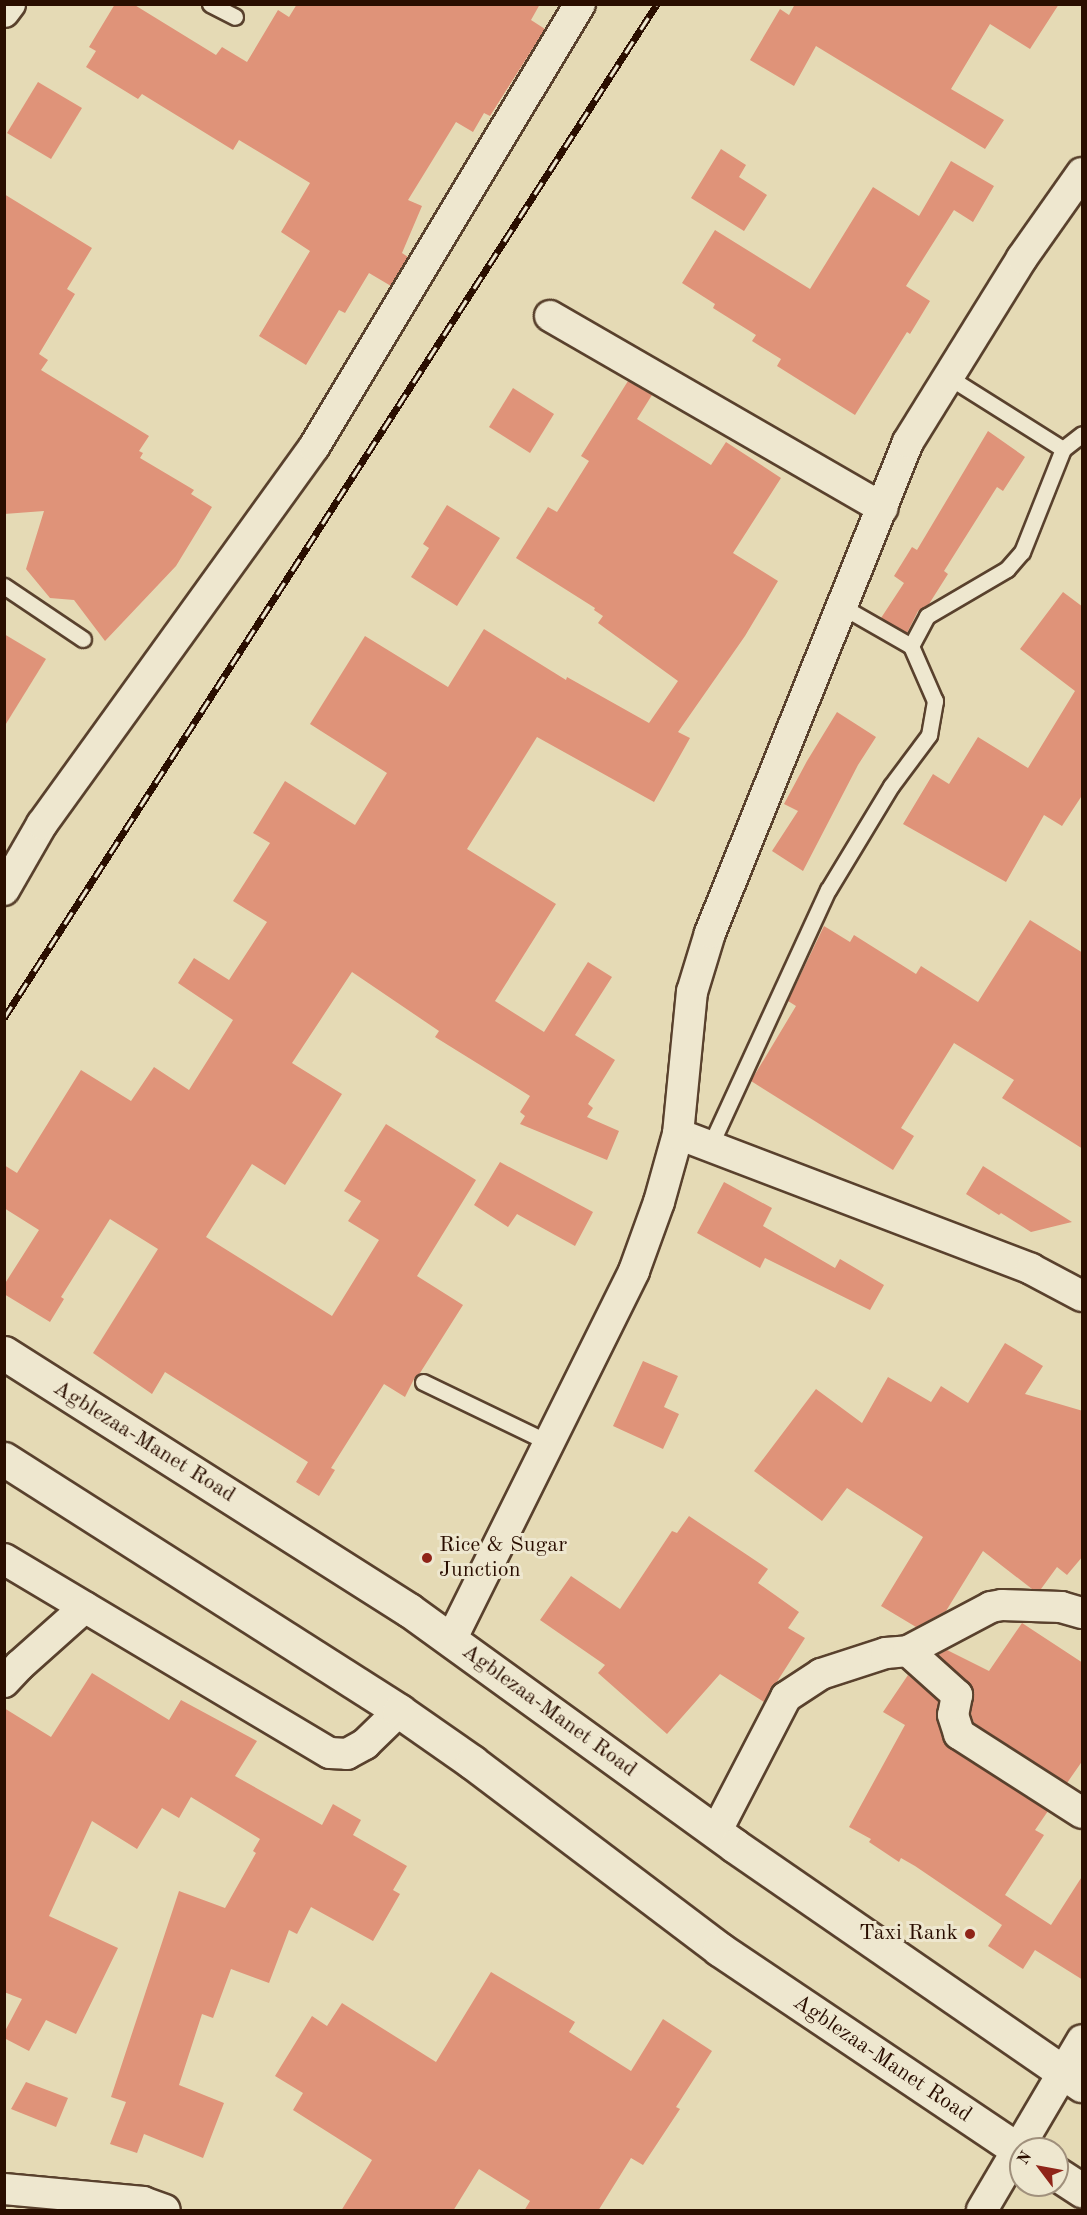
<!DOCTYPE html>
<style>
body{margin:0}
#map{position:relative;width:1087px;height:2215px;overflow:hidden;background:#e5dab5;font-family:"Old Standard TT",serif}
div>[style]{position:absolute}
.building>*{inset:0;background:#df9379}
.roads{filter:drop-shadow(2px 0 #59412d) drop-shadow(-2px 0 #59412d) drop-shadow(0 2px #59412d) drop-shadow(0 -2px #59412d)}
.service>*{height:15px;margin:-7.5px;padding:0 7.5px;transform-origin:7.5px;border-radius:7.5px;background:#eee7cf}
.minor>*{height:30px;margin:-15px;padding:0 15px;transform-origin:15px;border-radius:15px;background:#eee7cf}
.secondary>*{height:33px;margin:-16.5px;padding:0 16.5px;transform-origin:16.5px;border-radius:16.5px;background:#eee7cf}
.rail>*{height:7px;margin-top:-3.5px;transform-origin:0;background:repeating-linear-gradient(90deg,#eee7cf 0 14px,#2a0e00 0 28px);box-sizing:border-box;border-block:2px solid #2a0e00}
.dots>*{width:16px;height:16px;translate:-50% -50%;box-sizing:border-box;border:3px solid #eee7cf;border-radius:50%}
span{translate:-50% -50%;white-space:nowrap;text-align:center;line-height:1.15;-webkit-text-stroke:6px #eee7cf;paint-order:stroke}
.street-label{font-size:22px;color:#2a0e00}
.poi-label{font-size:22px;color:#2a0e00}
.left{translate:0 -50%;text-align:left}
.right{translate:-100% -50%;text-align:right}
.frame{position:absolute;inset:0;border:6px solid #2a0e00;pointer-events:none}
.north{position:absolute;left:1009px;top:2137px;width:60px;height:60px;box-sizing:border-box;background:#eee7cf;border:2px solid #a0907c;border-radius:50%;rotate:302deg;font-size:16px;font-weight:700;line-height:24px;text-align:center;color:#2a0e00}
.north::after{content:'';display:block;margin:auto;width:21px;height:27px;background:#8f2418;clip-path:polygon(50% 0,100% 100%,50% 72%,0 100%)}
</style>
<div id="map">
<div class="building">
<i style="clip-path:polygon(115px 4px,133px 4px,216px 55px,222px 47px,247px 62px,278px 10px,289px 17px,297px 4px,540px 4px,531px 20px,545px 29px,490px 116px,484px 113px,473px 132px,456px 122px,408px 200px,422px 206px,402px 253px,408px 257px,391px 286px,369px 273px,345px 313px,339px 310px,306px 365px,259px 336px,310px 251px,281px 232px,310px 183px,239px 140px,233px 150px,142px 94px,138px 99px,86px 67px,96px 51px,89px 47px)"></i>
<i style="clip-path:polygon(795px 4px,1059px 4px,1030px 49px,990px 24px,951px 89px,1004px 120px,985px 149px,816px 46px,794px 86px,750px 60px,780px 9px,789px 15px)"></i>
<i style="clip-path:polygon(38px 82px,82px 108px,51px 159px,7px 133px)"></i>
<i style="clip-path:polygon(721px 149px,746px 165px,739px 177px,767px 195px,744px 231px,691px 198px)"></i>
<i style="clip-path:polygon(951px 161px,994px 186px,973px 222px,954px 210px,906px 286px,930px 301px,910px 334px,907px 332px,855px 415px,777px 366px,781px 359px,752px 341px,756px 335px,713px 308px,715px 304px,682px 283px,715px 230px,810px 289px,873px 187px,919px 216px)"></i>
<i style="clip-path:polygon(4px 194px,92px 248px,67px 289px,75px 294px,39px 354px,48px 360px,41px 370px,149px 436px,139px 451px,143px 453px,140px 458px,194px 490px,191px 494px,212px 507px,176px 566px,105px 641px,74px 600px,50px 598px,26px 569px,44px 511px,4px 514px)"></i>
<i style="clip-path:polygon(628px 381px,652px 395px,637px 419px,711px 465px,726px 442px,781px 478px,733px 553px,778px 581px,745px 636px,678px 732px,690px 738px,654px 802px,537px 737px,467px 849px,556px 904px,495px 1001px,544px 1032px,588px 962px,612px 977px,575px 1035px,615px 1060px,588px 1104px,593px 1108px,587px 1117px,619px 1131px,607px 1160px,520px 1124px,525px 1116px,520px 1112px,530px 1096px,435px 1037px,439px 1031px,352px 972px,292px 1063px,342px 1094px,285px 1185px,252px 1164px,206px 1237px,332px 1316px,379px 1240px,348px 1221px,361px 1201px,344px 1191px,386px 1124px,476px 1180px,417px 1276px,463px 1305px,420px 1373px,415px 1377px,405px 1397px,384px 1384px,331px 1468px,335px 1470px,319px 1496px,296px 1482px,308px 1462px,165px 1372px,152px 1394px,93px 1353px,158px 1249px,110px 1219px,61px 1297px,64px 1299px,50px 1322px,4px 1294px,4px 1285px,39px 1230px,4px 1208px,4px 1165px,17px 1173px,81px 1070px,131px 1101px,154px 1067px,189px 1090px,233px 1020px,178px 983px,194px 958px,229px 980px,267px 922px,233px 901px,270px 843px,253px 833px,285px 781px,355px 825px,387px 773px,310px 724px,365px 636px,448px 687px,484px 629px,566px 680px,567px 677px,649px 723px,678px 681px,598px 623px,603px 616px,594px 610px,595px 608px,516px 558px,548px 507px,557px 512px,589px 461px,581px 456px)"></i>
<i style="clip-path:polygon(513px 388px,554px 414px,530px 453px,489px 427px)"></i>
<i style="clip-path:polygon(988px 431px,1025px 457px,1003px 491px,997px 487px,944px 571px,948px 574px,929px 604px,918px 611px,907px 633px,881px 618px,904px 583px,894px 576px,912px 547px,917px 550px)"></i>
<i style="clip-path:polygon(447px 505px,500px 538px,457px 606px,411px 577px,429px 548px,423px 544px)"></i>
<i style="clip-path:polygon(1063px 592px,1083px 607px,1083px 794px,1062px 826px,1044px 815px,1006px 882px,903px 824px,933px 774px,949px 784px,978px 737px,1028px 768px,1075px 691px,1020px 649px)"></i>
<i style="clip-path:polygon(4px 634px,46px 659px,4px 727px)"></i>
<i style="clip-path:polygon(837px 712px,876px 737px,858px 765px,803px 871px,772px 851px,798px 811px,784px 804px,807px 761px)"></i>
<i style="clip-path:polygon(1030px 920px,1083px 953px,1083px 1149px,1002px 1098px,1014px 1080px,954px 1043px,901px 1128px,914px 1136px,893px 1170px,751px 1081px,796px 1006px,788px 1001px,824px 926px,850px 942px,854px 935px,916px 974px,921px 966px,978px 1002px)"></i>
<i style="clip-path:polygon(500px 1162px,593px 1212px,575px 1246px,517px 1214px,508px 1227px,474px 1205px)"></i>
<i style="clip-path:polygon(983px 1166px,1072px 1222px,1031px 1232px,1001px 1213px,999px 1215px,966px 1194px)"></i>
<i style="clip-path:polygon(724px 1182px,772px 1208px,763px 1226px,835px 1268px,840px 1259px,884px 1285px,870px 1310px,765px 1258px,760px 1268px,697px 1233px)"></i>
<i style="clip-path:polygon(1005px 1343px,1043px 1366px,1025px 1394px,1083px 1411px,1083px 1556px,1067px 1575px,1057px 1567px,1041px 1589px,1032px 1589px,983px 1551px,946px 1611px,916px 1627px,881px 1606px,923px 1537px,847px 1488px,822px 1521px,754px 1471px,816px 1389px,862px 1423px,888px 1377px,931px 1402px,941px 1386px,968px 1403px)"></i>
<i style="clip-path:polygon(643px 1361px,678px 1376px,664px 1407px,679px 1414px,663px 1449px,613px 1426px)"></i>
<i style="clip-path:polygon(689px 1516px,768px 1569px,758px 1583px,799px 1612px,788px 1628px,805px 1638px,764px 1702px,720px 1674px,667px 1734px,598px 1673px,605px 1665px,540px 1620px,571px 1576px,620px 1609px,672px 1531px,677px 1533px)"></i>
<i style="clip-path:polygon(1022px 1623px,1083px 1663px,1083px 1760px,1067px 1783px,974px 1723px,971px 1714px,973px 1689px,938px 1655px,947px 1650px,989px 1671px)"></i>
<i style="clip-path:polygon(92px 1673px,169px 1720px,181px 1700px,257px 1741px,235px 1776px,322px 1825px,333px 1804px,361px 1820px,353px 1835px,407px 1866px,393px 1890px,400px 1894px,373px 1941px,311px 1907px,297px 1934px,289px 1930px,269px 1983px,231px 1969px,213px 2018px,202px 2014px,179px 2085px,224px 2103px,203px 2158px,144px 2134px,137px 2153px,110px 2144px,126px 2102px,111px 2097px,179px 1891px,225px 1908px,256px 1853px,253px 1851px,260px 1839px,191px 1797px,179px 1818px,162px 1808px,137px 1849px,92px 1821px,49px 1916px,118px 1948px,76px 2034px,46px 2020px,29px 2051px,4px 2038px,4px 2033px,22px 1999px,4px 1992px,4px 1708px,51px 1737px)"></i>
<i style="clip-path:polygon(908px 1675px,938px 1701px,937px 1720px,943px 1739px,949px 1748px,1048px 1811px,1035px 1830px,1044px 1835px,1005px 1895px,1051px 1925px,1083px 1875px,1083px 1980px,1035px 1950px,1023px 1969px,988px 1946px,1002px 1925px,915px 1866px,901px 1858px,899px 1862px,869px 1842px,871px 1839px,849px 1827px,905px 1725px,883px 1712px)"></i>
<i style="clip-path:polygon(491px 1972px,575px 2022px,569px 2032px,631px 2071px,663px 2019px,712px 2051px,676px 2107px,680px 2109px,643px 2165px,631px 2158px,598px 2211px,524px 2211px,530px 2201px,479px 2169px,453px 2211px,341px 2211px,372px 2160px,293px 2110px,303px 2093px,275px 2076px,312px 2016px,327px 2026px,342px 2003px,436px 2062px)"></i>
<i style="clip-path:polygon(26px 2082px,68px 2098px,56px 2127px,11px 2109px)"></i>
</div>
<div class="roads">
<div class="service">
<i style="left:210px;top:4px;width:28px;rotate:27deg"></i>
<i style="left:947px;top:376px;width:137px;rotate:32.2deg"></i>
<i style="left:1063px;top:449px;width:24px;rotate:-38deg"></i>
<i style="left:4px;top:586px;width:95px;rotate:33.9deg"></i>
<i style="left:911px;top:646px;width:34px;rotate:-62deg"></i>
<i style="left:927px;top:616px;width:93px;rotate:-30.4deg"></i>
<i style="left:1007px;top:569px;width:23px;rotate:-49deg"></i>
<i style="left:1022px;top:552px;width:111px;rotate:-68.3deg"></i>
<i style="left:710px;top:1146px;width:282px;rotate:-65.3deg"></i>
<i style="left:828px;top:890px;width:122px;rotate:-58.8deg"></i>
<i style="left:891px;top:786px;width:64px;rotate:-53.3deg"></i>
<i style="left:929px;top:735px;width:35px;rotate:-80deg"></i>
<i style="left:935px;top:701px;width:60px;rotate:-113.6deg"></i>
<i style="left:911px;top:646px;width:78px;rotate:-150.2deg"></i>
<i style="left:423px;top:1382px;width:141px;rotate:25.7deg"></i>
</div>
<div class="minor">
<i style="left:4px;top:12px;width:10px;rotate:-53deg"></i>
<i style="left:550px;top:316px;width:384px;rotate:30deg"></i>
<i style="left:4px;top:890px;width:76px;rotate:-60.1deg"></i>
<i style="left:42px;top:824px;width:465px;rotate:-54.2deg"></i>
<i style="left:314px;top:447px;width:517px;rotate:-59.02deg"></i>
<i style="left:678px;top:1134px;width:378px;rotate:20.9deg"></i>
<i style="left:1031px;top:1269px;width:58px;rotate:27.9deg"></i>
<i style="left:4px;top:1559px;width:379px;rotate:30.8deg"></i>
<i style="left:330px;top:1753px;width:17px;rotate:3deg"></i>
<i style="left:347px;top:1754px;width:21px;rotate:-29deg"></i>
<i style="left:365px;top:1744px;width:47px;rotate:-44.1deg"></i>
<i style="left:451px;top:1640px;width:412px;rotate:-63.6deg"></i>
<i style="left:634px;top:1271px;width:73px;rotate:-70.1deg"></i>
<i style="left:659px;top:1202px;width:71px;rotate:-74.4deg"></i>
<i style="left:678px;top:1134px;width:143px;rotate:-84.4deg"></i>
<i style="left:692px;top:992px;width:62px;rotate:-73deg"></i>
<i style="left:710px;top:933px;width:529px;rotate:-68.04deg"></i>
<i style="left:908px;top:442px;width:216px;rotate:-58.2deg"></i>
<i style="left:1022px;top:258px;width:104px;rotate:-54.8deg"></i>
<i style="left:908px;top:1651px;width:94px;rotate:-27.9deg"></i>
<i style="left:991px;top:1607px;width:11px;rotate:-10deg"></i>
<i style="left:1002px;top:1605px;width:59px;rotate:1.9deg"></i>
<i style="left:1061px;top:1607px;width:22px;rotate:16deg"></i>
<i style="left:4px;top:1682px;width:23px;rotate:-47deg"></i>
<i style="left:20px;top:1665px;width:87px;rotate:-41.7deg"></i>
<i style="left:716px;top:1832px;width:152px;rotate:-62.6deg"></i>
<i style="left:786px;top:1697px;width:42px;rotate:-33.3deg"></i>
<i style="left:821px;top:1674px;width:68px;rotate:-17.9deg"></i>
<i style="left:886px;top:1653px;width:22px;rotate:-5deg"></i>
<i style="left:908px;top:1651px;width:66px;rotate:41.9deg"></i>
<i style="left:957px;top:1695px;width:20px;rotate:101deg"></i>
<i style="left:953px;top:1715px;width:20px;rotate:72deg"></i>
<i style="left:959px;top:1734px;width:146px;rotate:32.7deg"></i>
<i style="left:4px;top:2189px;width:140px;rotate:5.3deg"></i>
<i style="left:143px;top:2202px;width:23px;rotate:20deg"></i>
<i style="left:982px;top:2210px;width:197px;rotate:-59.5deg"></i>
</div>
<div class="secondary">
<i style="left:4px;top:1353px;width:480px;rotate:32.4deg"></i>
<i style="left:409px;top:1610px;width:402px;rotate:35.9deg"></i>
<i style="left:735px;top:1846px;width:421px;rotate:34.6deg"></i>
<i style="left:4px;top:1459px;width:469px;rotate:32.5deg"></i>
<i style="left:399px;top:1711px;width:89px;rotate:34.9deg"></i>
<i style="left:472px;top:1762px;width:310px;rotate:37.1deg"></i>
<i style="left:719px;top:1949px;width:364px;rotate:33.9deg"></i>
<i style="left:1057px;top:2174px;width:30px;rotate:33deg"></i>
</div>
</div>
<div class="rail">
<i style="left:4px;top:1018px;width:1206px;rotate:-57.22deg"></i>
</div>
<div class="dots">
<i style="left:427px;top:1558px;background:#8f2418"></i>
<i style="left:970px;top:1934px;background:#8f2418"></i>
</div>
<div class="street-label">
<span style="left:144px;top:1442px;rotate:32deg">Agblezaa-Manet Road</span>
<span style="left:549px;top:1711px;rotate:36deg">Agblezaa-Manet Road</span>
<span style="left:882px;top:2059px;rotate:34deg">Agblezaa-Manet Road</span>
</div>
<div class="poi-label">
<span class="left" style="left:439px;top:1558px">Rice &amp; Sugar<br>Junction</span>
<span class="right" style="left:958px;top:1934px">Taxi Rank</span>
</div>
<div class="frame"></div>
<div class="north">N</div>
</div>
